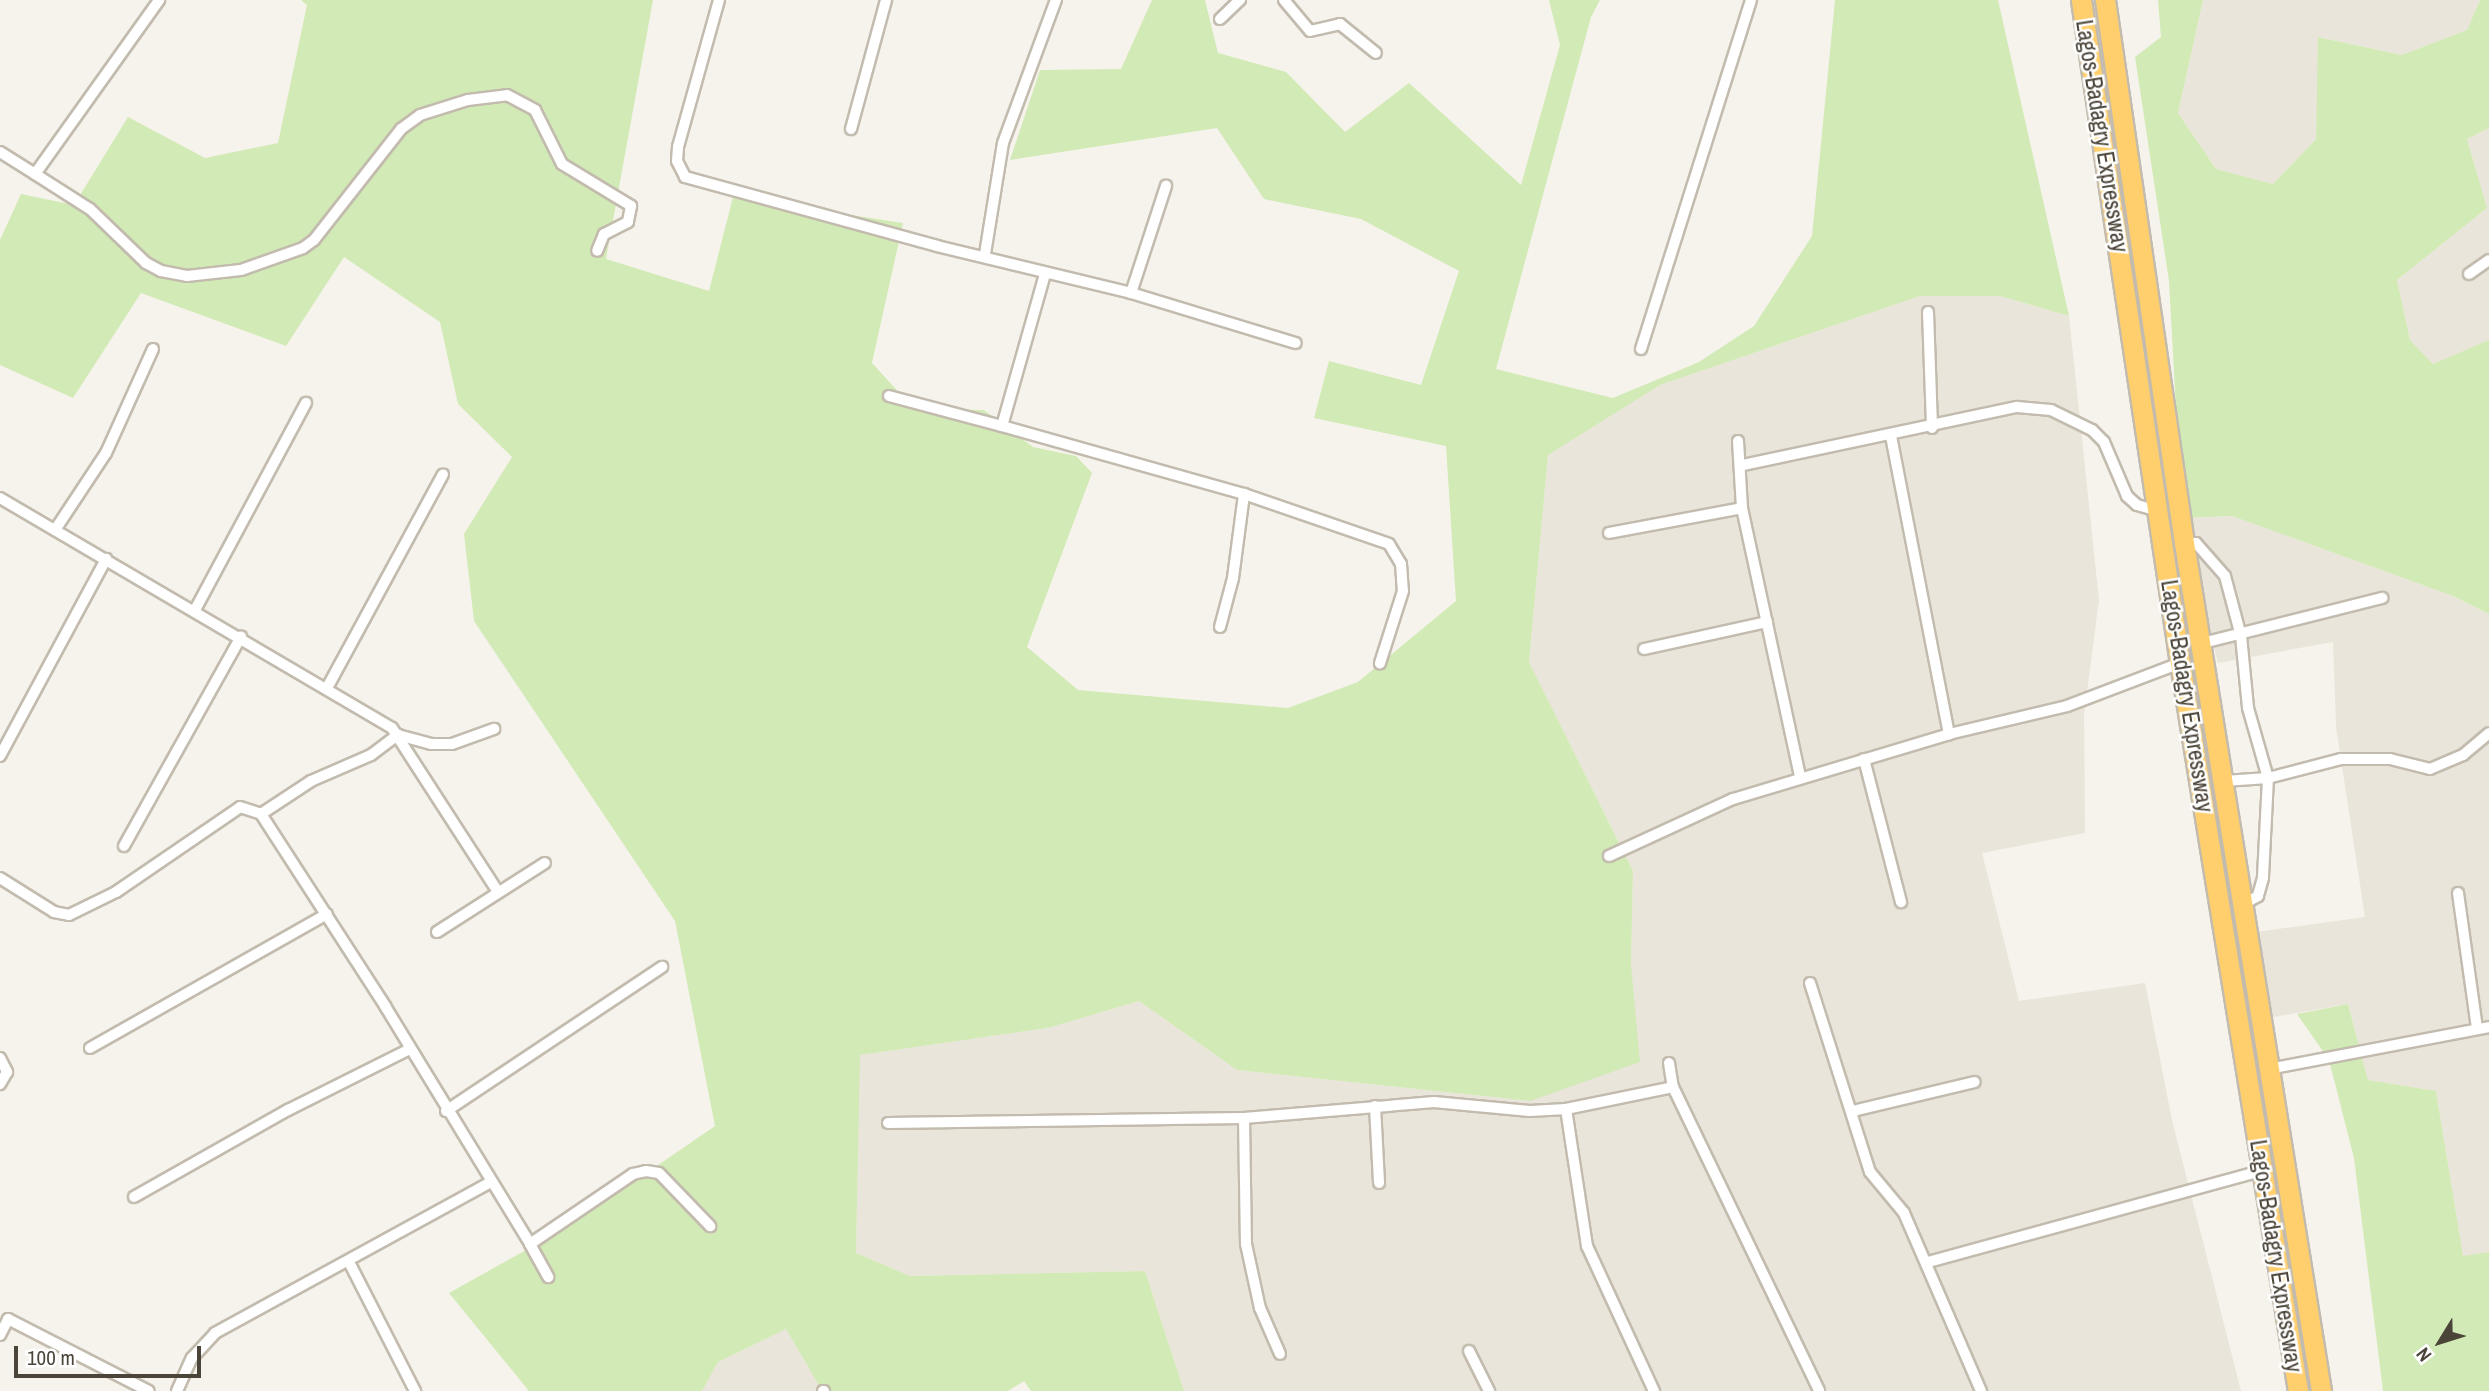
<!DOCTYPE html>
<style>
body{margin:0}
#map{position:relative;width:2489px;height:1391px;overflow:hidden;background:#f6f3ec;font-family:"Archivo Narrow",sans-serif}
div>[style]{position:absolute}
.residential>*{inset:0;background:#eae5da}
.green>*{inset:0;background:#d2eab5}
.roads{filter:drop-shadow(2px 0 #c2bbae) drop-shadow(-2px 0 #c2bbae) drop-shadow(0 2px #c2bbae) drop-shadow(0 -2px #c2bbae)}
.street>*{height:10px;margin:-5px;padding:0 5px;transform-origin:5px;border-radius:5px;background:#fff}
.highway>*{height:19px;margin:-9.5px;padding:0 9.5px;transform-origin:9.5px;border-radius:9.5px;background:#ffcf6e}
span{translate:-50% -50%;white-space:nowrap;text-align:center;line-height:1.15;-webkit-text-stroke:5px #fff;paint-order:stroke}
.street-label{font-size:23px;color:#4b4439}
.north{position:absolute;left:2405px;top:1307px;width:70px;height:70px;-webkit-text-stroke:5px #fff;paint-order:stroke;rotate:232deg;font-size:19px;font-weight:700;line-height:28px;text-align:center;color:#4b4439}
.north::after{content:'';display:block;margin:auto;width:24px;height:32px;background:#4b4439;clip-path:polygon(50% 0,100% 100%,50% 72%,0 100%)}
.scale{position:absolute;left:14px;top:1346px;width:187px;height:32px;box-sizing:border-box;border:4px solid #4b4439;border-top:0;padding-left:9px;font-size:21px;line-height:24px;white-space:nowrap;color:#4b4439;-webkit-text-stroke:5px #fff;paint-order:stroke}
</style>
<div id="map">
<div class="residential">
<i style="clip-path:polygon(2203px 0,2480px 0,2467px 30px,2402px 55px,2319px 37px,2316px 139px,2273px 184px,2216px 169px,2178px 113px)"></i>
<i style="clip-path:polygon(2489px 128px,2489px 340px,2433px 365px,2410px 340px,2397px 280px,2487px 208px,2467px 139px)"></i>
<i style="clip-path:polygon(1920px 296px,2000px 296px,2069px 316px,2099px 600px,2084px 715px,2085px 833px,1982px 853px,2019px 1001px,2145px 983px,2172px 1120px,2241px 1391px,1184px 1391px,1145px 1271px,910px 1276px,856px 1253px,859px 1055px,1048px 1028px,1139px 1001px,1237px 1070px,1530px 1101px,1631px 965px,1633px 871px,1529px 662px,1548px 455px,1660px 385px)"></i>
<i style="clip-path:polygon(2232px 516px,2453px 596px,2489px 614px,2489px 1252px,2463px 1257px,2436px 1091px,2368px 1080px,2348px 1004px,2268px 1018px,2249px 933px,2365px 917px,2336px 727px,2333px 642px,2218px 663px,2182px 518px)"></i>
<i style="clip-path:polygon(786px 1329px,822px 1391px,702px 1391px,718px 1362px)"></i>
</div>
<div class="green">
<i style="clip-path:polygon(301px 0,653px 0,606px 259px,709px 291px,733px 197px,903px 223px,872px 363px,914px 409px,984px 410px,1033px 447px,1076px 456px,1092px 473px,1027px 647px,1078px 690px,1288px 708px,1358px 682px,1456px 601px,1446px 446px,1314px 418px,1329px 361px,1421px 385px,1459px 271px,1361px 219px,1264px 199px,1217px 128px,1010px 160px,1040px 70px,1121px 69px,1152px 0,1205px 0,1218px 53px,1286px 72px,1345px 132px,1409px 83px,1521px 185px,1560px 45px,1549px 0,1600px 0,1591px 17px,1496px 369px,1613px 398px,1699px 362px,1754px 326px,1812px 236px,1835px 0,1998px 0,2069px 316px,2000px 296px,1920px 296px,1660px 385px,1548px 455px,1529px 662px,1633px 871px,1631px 965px,1640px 1062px,1530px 1101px,1237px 1070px,1139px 1001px,1048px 1028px,860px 1055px,856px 1253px,910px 1276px,1145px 1271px,1184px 1391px,1031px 1391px,1024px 1381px,1008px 1391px,822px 1391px,786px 1329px,718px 1362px,702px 1391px,529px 1391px,449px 1293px,571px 1225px,715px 1126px,675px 921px,474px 621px,464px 534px,512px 457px,458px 404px,440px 322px,344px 257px,286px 346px,141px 293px,73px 398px,0 365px,0 240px,21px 194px,74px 205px,128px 117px,205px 158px,278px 143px,307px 5px)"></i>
<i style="clip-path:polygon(2158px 0,2203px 0,2178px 113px,2216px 169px,2273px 184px,2316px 139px,2318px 37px,2402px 55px,2467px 30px,2480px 0,2489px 0,2489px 128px,2467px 139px,2487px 208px,2397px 280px,2410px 340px,2433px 364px,2489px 340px,2489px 614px,2453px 596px,2232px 516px,2182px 518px,2169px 281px,2135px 57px,2161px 37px)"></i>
<i style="clip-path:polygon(2348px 1004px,2368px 1080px,2436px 1091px,2463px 1256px,2489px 1252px,2489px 1391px,2383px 1391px,2354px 1158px,2329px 1060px,2297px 1014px)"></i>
</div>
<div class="roads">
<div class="street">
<i style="left:719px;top:0;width:153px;rotate:105.6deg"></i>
<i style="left:678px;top:147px;width:14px;rotate:94deg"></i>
<i style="left:677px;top:161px;width:18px;rotate:63deg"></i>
<i style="left:685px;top:177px;width:261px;rotate:15.3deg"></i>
<i style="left:937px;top:246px;width:200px;rotate:13.6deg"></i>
<i style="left:1131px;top:293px;width:172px;rotate:16.9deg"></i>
<i style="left:1284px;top:0;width:40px;rotate:50deg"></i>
<i style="left:1310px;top:31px;width:31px;rotate:-13deg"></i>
<i style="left:1340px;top:24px;width:46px;rotate:38.9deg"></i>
<i style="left:1220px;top:19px;width:28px;rotate:-44deg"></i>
<i style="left:851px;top:129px;width:134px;rotate:-74.8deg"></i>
<i style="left:0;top:152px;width:41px;rotate:32.2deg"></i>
<i style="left:35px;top:174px;width:214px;rotate:-54.5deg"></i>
<i style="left:35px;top:174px;width:65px;rotate:32.5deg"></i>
<i style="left:90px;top:209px;width:78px;rotate:44deg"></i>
<i style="left:146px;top:263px;width:17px;rotate:28deg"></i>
<i style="left:161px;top:271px;width:26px;rotate:11deg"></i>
<i style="left:187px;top:276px;width:54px;rotate:-6.3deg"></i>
<i style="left:241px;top:270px;width:66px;rotate:-19.5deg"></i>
<i style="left:303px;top:248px;width:14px;rotate:-36deg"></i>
<i style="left:314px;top:240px;width:141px;rotate:-51.9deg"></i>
<i style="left:401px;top:129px;width:24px;rotate:-36deg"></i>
<i style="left:420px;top:115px;width:50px;rotate:-17.4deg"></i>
<i style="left:468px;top:100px;width:39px;rotate:-7deg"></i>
<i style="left:507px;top:95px;width:32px;rotate:28deg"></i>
<i style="left:535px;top:110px;width:60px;rotate:63.4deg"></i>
<i style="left:562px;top:164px;width:81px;rotate:31.3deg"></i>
<i style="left:631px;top:206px;width:16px;rotate:101deg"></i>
<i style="left:628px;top:222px;width:27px;rotate:153deg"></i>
<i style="left:604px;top:234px;width:18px;rotate:112deg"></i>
<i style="left:985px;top:254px;width:112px;rotate:-80.8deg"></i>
<i style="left:1003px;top:143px;width:153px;rotate:-69.7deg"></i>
<i style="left:1045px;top:274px;width:158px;rotate:105.8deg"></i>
<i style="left:1002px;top:426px;width:251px;rotate:15.7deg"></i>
<i style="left:1244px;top:494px;width:153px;rotate:19deg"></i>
<i style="left:1389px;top:544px;width:23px;rotate:59deg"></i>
<i style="left:1401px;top:564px;width:27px;rotate:86deg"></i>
<i style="left:1403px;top:591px;width:76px;rotate:107.7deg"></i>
<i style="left:2469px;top:274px;width:24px;rotate:-35deg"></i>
<i style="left:1131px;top:293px;width:113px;rotate:-71.9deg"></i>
<i style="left:1928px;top:312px;width:116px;rotate:88deg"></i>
<i style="left:1641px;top:349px;width:366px;rotate:-72.5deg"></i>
<i style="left:889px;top:396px;width:117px;rotate:14.9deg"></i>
<i style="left:1891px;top:436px;width:304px;rotate:79deg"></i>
<i style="left:1738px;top:441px;width:67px;rotate:86.6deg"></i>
<i style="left:1742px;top:508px;width:275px;rotate:77.8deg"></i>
<i style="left:1743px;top:465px;width:280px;rotate:-12deg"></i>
<i style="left:2017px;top:407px;width:34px;rotate:5deg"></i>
<i style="left:2051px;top:410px;width:46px;rotate:26deg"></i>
<i style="left:2092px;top:430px;width:17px;rotate:45deg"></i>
<i style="left:2104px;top:442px;width:59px;rotate:66.9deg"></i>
<i style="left:2127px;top:496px;width:13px;rotate:42deg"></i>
<i style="left:2137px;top:505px;width:22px;rotate:16deg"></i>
<i style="left:0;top:498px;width:454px;rotate:30.4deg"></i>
<i style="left:392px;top:728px;width:195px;rotate:57.1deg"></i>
<i style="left:55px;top:530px;width:92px;rotate:-56.5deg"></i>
<i style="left:106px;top:453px;width:114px;rotate:-65.7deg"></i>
<i style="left:1609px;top:533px;width:135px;rotate:-10.6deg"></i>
<i style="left:2184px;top:543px;width:12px"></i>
<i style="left:2196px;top:543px;width:44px;rotate:48.7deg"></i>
<i style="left:2225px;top:576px;width:62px;rotate:75.1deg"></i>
<i style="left:2241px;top:636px;width:72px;rotate:84.4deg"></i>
<i style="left:2248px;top:708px;width:73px;rotate:74.1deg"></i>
<i style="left:2268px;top:778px;width:100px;rotate:92.9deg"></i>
<i style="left:2263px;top:878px;width:19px;rotate:106deg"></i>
<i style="left:2258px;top:896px;width:16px;rotate:150deg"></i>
<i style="left:195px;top:610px;width:235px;rotate:-61.8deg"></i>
<i style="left:1220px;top:627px;width:51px;rotate:-75.1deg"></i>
<i style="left:1233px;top:578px;width:85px;rotate:-82.5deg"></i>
<i style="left:2203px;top:643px;width:185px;rotate:-14.1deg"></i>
<i style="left:1644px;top:649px;width:126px;rotate:-12.4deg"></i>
<i style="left:327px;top:688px;width:243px;rotate:-61.5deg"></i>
<i style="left:0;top:756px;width:224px;rotate:-61.7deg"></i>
<i style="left:1864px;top:759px;width:148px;rotate:75.5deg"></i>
<i style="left:2224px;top:781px;width:44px;rotate:-3.9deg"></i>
<i style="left:2268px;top:778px;width:75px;rotate:-14.6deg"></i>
<i style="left:2341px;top:759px;width:49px"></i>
<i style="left:2390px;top:759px;width:41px;rotate:14deg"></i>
<i style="left:2430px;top:769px;width:36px;rotate:-23deg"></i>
<i style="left:2463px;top:755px;width:34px;rotate:-40deg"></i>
<i style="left:261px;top:814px;width:229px;rotate:57.1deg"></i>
<i style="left:385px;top:1006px;width:279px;rotate:58.6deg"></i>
<i style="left:530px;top:1244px;width:125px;rotate:-34.2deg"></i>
<i style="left:633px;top:1174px;width:13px;rotate:-13deg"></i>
<i style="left:646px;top:1171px;width:13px;rotate:9deg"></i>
<i style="left:659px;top:1173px;width:74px;rotate:46.1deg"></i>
<i style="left:124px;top:846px;width:240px;rotate:-60.8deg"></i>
<i style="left:1609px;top:856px;width:136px;rotate:-24.7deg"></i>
<i style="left:1733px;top:799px;width:226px;rotate:-16.7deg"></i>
<i style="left:1949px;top:734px;width:121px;rotate:-13.3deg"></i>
<i style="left:2067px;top:706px;width:121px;rotate:-20.8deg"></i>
<i style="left:0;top:878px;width:64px;rotate:32.2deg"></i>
<i style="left:54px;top:912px;width:15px;rotate:11deg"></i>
<i style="left:69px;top:915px;width:52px;rotate:-26.1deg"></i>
<i style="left:116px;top:892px;width:150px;rotate:-34.4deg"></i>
<i style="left:240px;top:807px;width:22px;rotate:18deg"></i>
<i style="left:261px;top:814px;width:60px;rotate:-33.4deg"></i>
<i style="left:311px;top:781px;width:65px;rotate:-23.4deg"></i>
<i style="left:371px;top:755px;width:34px;rotate:-37deg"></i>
<i style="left:398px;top:735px;width:34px;rotate:15deg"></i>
<i style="left:431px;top:744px;width:21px"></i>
<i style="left:452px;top:744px;width:45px;rotate:-19.7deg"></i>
<i style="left:2458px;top:893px;width:136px;rotate:82deg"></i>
<i style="left:437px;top:932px;width:128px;rotate:-32.6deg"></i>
<i style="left:1810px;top:983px;width:198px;rotate:72.4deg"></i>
<i style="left:1870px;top:1172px;width:53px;rotate:50.3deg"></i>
<i style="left:1904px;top:1213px;width:194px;rotate:66.6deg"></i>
<i style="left:90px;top:1048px;width:272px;rotate:-29.5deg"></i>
<i style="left:0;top:1058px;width:16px;rotate:63deg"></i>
<i style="left:7px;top:1072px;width:14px;rotate:120deg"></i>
<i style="left:1669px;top:1063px;width:24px;rotate:81deg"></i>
<i style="left:1673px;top:1087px;width:337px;rotate:64.3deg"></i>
<i style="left:2269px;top:1069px;width:224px;rotate:-10.8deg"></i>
<i style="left:1375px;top:1106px;width:77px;rotate:87deg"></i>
<i style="left:1566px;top:1109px;width:139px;rotate:81.3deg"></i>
<i style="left:1587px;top:1246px;width:160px;rotate:65.2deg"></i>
<i style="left:446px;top:1111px;width:260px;rotate:-33.7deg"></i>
<i style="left:1853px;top:1111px;width:125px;rotate:-13.4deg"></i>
<i style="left:1244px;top:1118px;width:126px;rotate:89.1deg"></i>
<i style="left:1246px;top:1244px;width:66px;rotate:77.7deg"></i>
<i style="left:1260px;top:1308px;width:50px;rotate:66.5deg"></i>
<i style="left:888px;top:1123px;width:356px;rotate:-0.8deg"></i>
<i style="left:1244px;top:1118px;width:191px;rotate:-4.8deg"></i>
<i style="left:1434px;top:1102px;width:96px;rotate:5.4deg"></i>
<i style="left:1530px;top:1111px;width:36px;rotate:-3deg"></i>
<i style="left:1566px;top:1109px;width:109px;rotate:-11.6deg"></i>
<i style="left:134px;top:1197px;width:177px;rotate:-29.5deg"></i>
<i style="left:288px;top:1110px;width:136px;rotate:-26.6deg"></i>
<i style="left:530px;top:1244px;width:38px;rotate:61deg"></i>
<i style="left:349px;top:1262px;width:145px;rotate:62.9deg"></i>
<i style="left:1928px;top:1262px;width:345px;rotate:-15.3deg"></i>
<i style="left:0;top:1335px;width:18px;rotate:-63deg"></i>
<i style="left:8px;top:1319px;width:158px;rotate:27.1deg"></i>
<i style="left:1469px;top:1351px;width:45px;rotate:63.4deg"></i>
<i style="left:177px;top:1391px;width:36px;rotate:-66deg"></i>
<i style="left:192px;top:1358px;width:34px;rotate:-47deg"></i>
<i style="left:215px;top:1333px;width:315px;rotate:-28.7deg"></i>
<i style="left:823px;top:1391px;width:1px"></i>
</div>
<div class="highway">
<i style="left:2081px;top:0;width:670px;rotate:81.51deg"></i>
<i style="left:2180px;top:663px;width:738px;rotate:80.79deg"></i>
<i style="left:2105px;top:0;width:549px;rotate:81.72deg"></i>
<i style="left:2184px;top:543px;width:859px;rotate:80.82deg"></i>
</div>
</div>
<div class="street-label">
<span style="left:2102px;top:136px;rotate:81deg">Lagos-Badagry Expressway</span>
<span style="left:2187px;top:696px;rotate:81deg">Lagos-Badagry Expressway</span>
<span style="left:2276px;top:1256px;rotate:81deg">Lagos-Badagry Expressway</span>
</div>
<div class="north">N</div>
<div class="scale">100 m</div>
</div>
